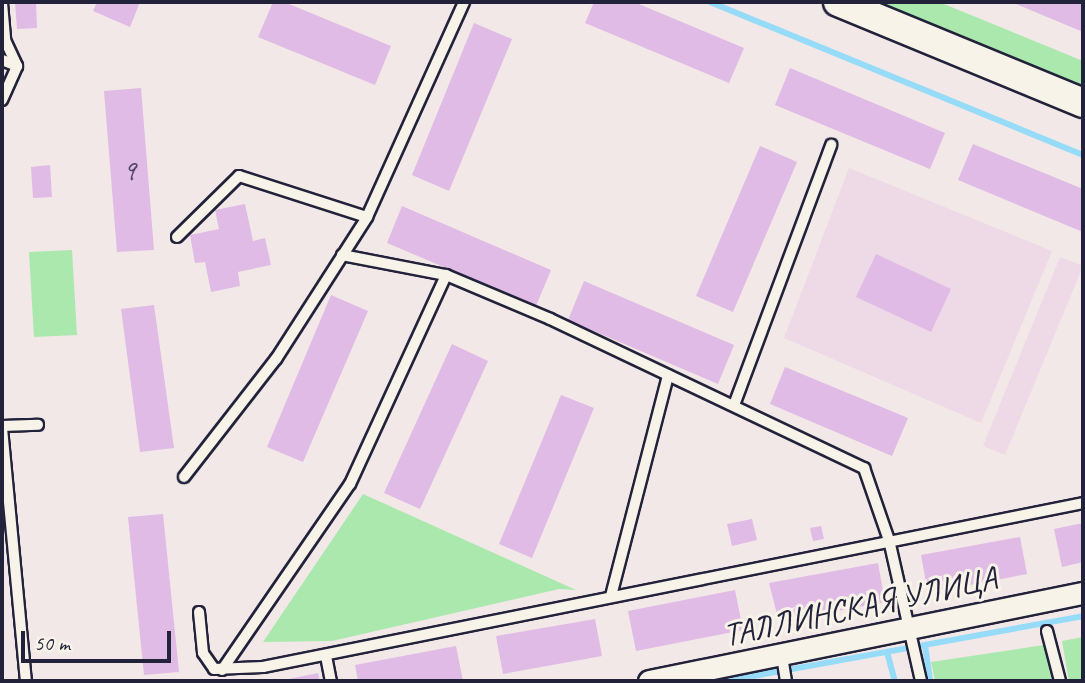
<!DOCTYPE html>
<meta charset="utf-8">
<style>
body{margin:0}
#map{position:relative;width:1085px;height:683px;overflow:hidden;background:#f2e8e7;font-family:Caveat,sans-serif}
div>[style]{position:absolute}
.built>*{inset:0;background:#eddae6}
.green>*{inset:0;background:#aae8ae}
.stream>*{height:6px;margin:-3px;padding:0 3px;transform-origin:3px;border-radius:3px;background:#96dbf8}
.building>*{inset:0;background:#e0bbe5}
.roads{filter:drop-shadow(2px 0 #22223b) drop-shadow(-2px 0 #22223b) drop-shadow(0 2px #22223b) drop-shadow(0 -2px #22223b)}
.service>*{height:10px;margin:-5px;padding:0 5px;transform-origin:5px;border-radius:5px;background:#f7f3e8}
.minor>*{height:21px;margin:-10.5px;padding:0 10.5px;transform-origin:10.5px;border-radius:10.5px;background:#f7f3e8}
.secondary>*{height:28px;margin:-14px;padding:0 14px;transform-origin:14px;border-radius:14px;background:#f7f3e8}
span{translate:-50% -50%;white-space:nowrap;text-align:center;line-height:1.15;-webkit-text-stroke:6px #f7f3e8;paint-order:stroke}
.number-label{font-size:30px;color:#524866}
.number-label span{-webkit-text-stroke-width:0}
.street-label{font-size:33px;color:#22223b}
.frame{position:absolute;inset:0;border:4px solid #22223b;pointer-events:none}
.scale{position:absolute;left:21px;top:631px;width:150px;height:32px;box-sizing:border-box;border:4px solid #22223b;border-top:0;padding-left:9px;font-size:21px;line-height:24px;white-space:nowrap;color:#22223b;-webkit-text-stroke:5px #f7f3e8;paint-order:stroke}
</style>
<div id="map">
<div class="built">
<i style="clip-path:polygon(849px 168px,1052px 251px,981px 423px,784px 338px)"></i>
<i style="clip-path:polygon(1060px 257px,1083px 266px,1005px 455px,983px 446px)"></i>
</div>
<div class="green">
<i style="clip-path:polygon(864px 2px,939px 2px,1083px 61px,1083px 88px)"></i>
<i style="clip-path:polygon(72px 250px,77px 335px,34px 337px,29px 252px)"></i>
<i style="clip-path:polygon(363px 494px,576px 590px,559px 589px,332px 641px,263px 642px)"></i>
<i style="clip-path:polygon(1083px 637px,1083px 681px,1069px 681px,1062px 641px)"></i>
<i style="clip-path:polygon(1044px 645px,1052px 681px,935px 681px,931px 662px)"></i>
</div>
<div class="stream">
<i style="left:710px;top:2px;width:403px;rotate:22.3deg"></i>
<i style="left:925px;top:645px;width:36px;rotate:82deg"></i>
<i style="left:887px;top:652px;width:30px;rotate:75deg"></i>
<i style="left:726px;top:681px;width:363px;rotate:-10.3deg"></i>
</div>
<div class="building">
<i style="clip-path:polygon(15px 2px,36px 2px,37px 28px,17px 29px)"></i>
<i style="clip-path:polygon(97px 2px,140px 2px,130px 27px,93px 11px)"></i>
<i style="clip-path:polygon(273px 2px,284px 2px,391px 46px,375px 85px,258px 37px)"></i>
<i style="clip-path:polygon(594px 2px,634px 2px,744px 48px,729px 83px,585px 23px)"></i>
<i style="clip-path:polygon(1011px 2px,1083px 2px,1083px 32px)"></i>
<i style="clip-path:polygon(474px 23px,512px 39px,449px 191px,412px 175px)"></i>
<i style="clip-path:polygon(790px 68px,945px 133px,930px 169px,775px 105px)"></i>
<i style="clip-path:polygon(141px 88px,154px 250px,117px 252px,104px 91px)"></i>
<i style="clip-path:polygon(973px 144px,1083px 189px,1083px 232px,958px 180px)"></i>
<i style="clip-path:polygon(760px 146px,797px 162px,733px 312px,696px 296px)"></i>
<i style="clip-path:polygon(50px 165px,52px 197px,33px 198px,31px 167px)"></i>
<i style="clip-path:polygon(245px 204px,253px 241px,265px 238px,271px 265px,238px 272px,240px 286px,211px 292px,205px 262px,195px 263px,190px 235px,219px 229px,215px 210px)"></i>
<i style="clip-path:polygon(402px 206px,551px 270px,536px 306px,387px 243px)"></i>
<i style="clip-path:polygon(876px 254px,951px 289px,931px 332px,856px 297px)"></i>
<i style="clip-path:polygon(584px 281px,734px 345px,718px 384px,568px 320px)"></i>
<i style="clip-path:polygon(331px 295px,368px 311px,303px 462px,267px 447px)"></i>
<i style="clip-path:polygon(154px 305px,174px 448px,140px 452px,121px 309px)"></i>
<i style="clip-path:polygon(452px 344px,488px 361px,420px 509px,384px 493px)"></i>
<i style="clip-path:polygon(785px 367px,908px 418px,892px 456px,770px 404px)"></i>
<i style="clip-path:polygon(561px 395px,594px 408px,532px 558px,499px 544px)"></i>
<i style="clip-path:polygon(163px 514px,179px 672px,144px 675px,128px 517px)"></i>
<i style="clip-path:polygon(752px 519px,757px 540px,732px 546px,727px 524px)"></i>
<i style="clip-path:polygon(1083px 523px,1083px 562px,1062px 567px,1054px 529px)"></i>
<i style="clip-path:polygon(821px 526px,824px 539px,813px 541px,810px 528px)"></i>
<i style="clip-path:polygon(1020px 537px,1027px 574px,928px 593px,921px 555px)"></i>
<i style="clip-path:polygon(878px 563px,885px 602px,779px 622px,769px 583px)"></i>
<i style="clip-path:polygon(735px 590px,743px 630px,636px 651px,628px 611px)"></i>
<i style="clip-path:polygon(595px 619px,602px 656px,503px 674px,496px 636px)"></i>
<i style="clip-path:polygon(456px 646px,463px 681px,358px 681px,355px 665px)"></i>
<i style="clip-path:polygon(318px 673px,320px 681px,285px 681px,284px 680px)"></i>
</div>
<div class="roads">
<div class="service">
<i style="left:2px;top:3px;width:37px;rotate:85deg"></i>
<i style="left:5px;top:40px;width:29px;rotate:65deg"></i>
<i style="left:17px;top:66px;width:16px;rotate:-158deg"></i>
<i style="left:2px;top:100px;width:37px;rotate:-66deg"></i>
<i style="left:177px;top:237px;width:87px;rotate:-44.5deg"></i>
<i style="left:239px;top:176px;width:134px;rotate:17.8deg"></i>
<i style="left:342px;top:255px;width:106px;rotate:10.9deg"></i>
<i style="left:446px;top:275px;width:113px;rotate:22.9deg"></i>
<i style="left:550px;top:319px;width:348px;rotate:25.4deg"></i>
<i style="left:864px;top:468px;width:76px;rotate:70.9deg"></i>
<i style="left:889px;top:540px;width:145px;rotate:77.2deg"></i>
<i style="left:734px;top:405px;width:278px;rotate:-69.5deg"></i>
<i style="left:2px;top:426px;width:36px;rotate:-2deg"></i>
<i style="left:2px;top:428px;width:254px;rotate:84.6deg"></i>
<i style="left:184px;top:477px;width:150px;rotate:-52.1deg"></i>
<i style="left:276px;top:359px;width:169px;rotate:-57.3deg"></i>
<i style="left:367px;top:217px;width:236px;rotate:-65.7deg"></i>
<i style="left:611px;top:596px;width:228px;rotate:-75.5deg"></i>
<i style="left:199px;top:612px;width:41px;rotate:84.4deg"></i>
<i style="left:203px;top:653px;width:19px;rotate:55deg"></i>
<i style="left:214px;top:669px;width:49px;rotate:-2.3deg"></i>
<i style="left:263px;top:667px;width:836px;rotate:-11.31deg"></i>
<i style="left:1047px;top:631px;width:52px;rotate:75.4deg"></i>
<i style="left:326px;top:656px;width:25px;rotate:79deg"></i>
<i style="left:782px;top:656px;width:25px;rotate:81deg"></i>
<i style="left:222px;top:670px;width:226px;rotate:-55.5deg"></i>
<i style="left:350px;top:484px;width:230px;rotate:-65.3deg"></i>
</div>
<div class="minor">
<i style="left:649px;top:681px;width:443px;rotate:-11.5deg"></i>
</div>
<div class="secondary">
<i style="left:838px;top:2px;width:265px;rotate:22.4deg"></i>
</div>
</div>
<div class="number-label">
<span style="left:129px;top:170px">9</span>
</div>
<div class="street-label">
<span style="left:860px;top:607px;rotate:-12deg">ТАЛЛИНСКАЯ УЛИЦА</span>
</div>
<div class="frame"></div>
<div class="scale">50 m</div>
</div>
